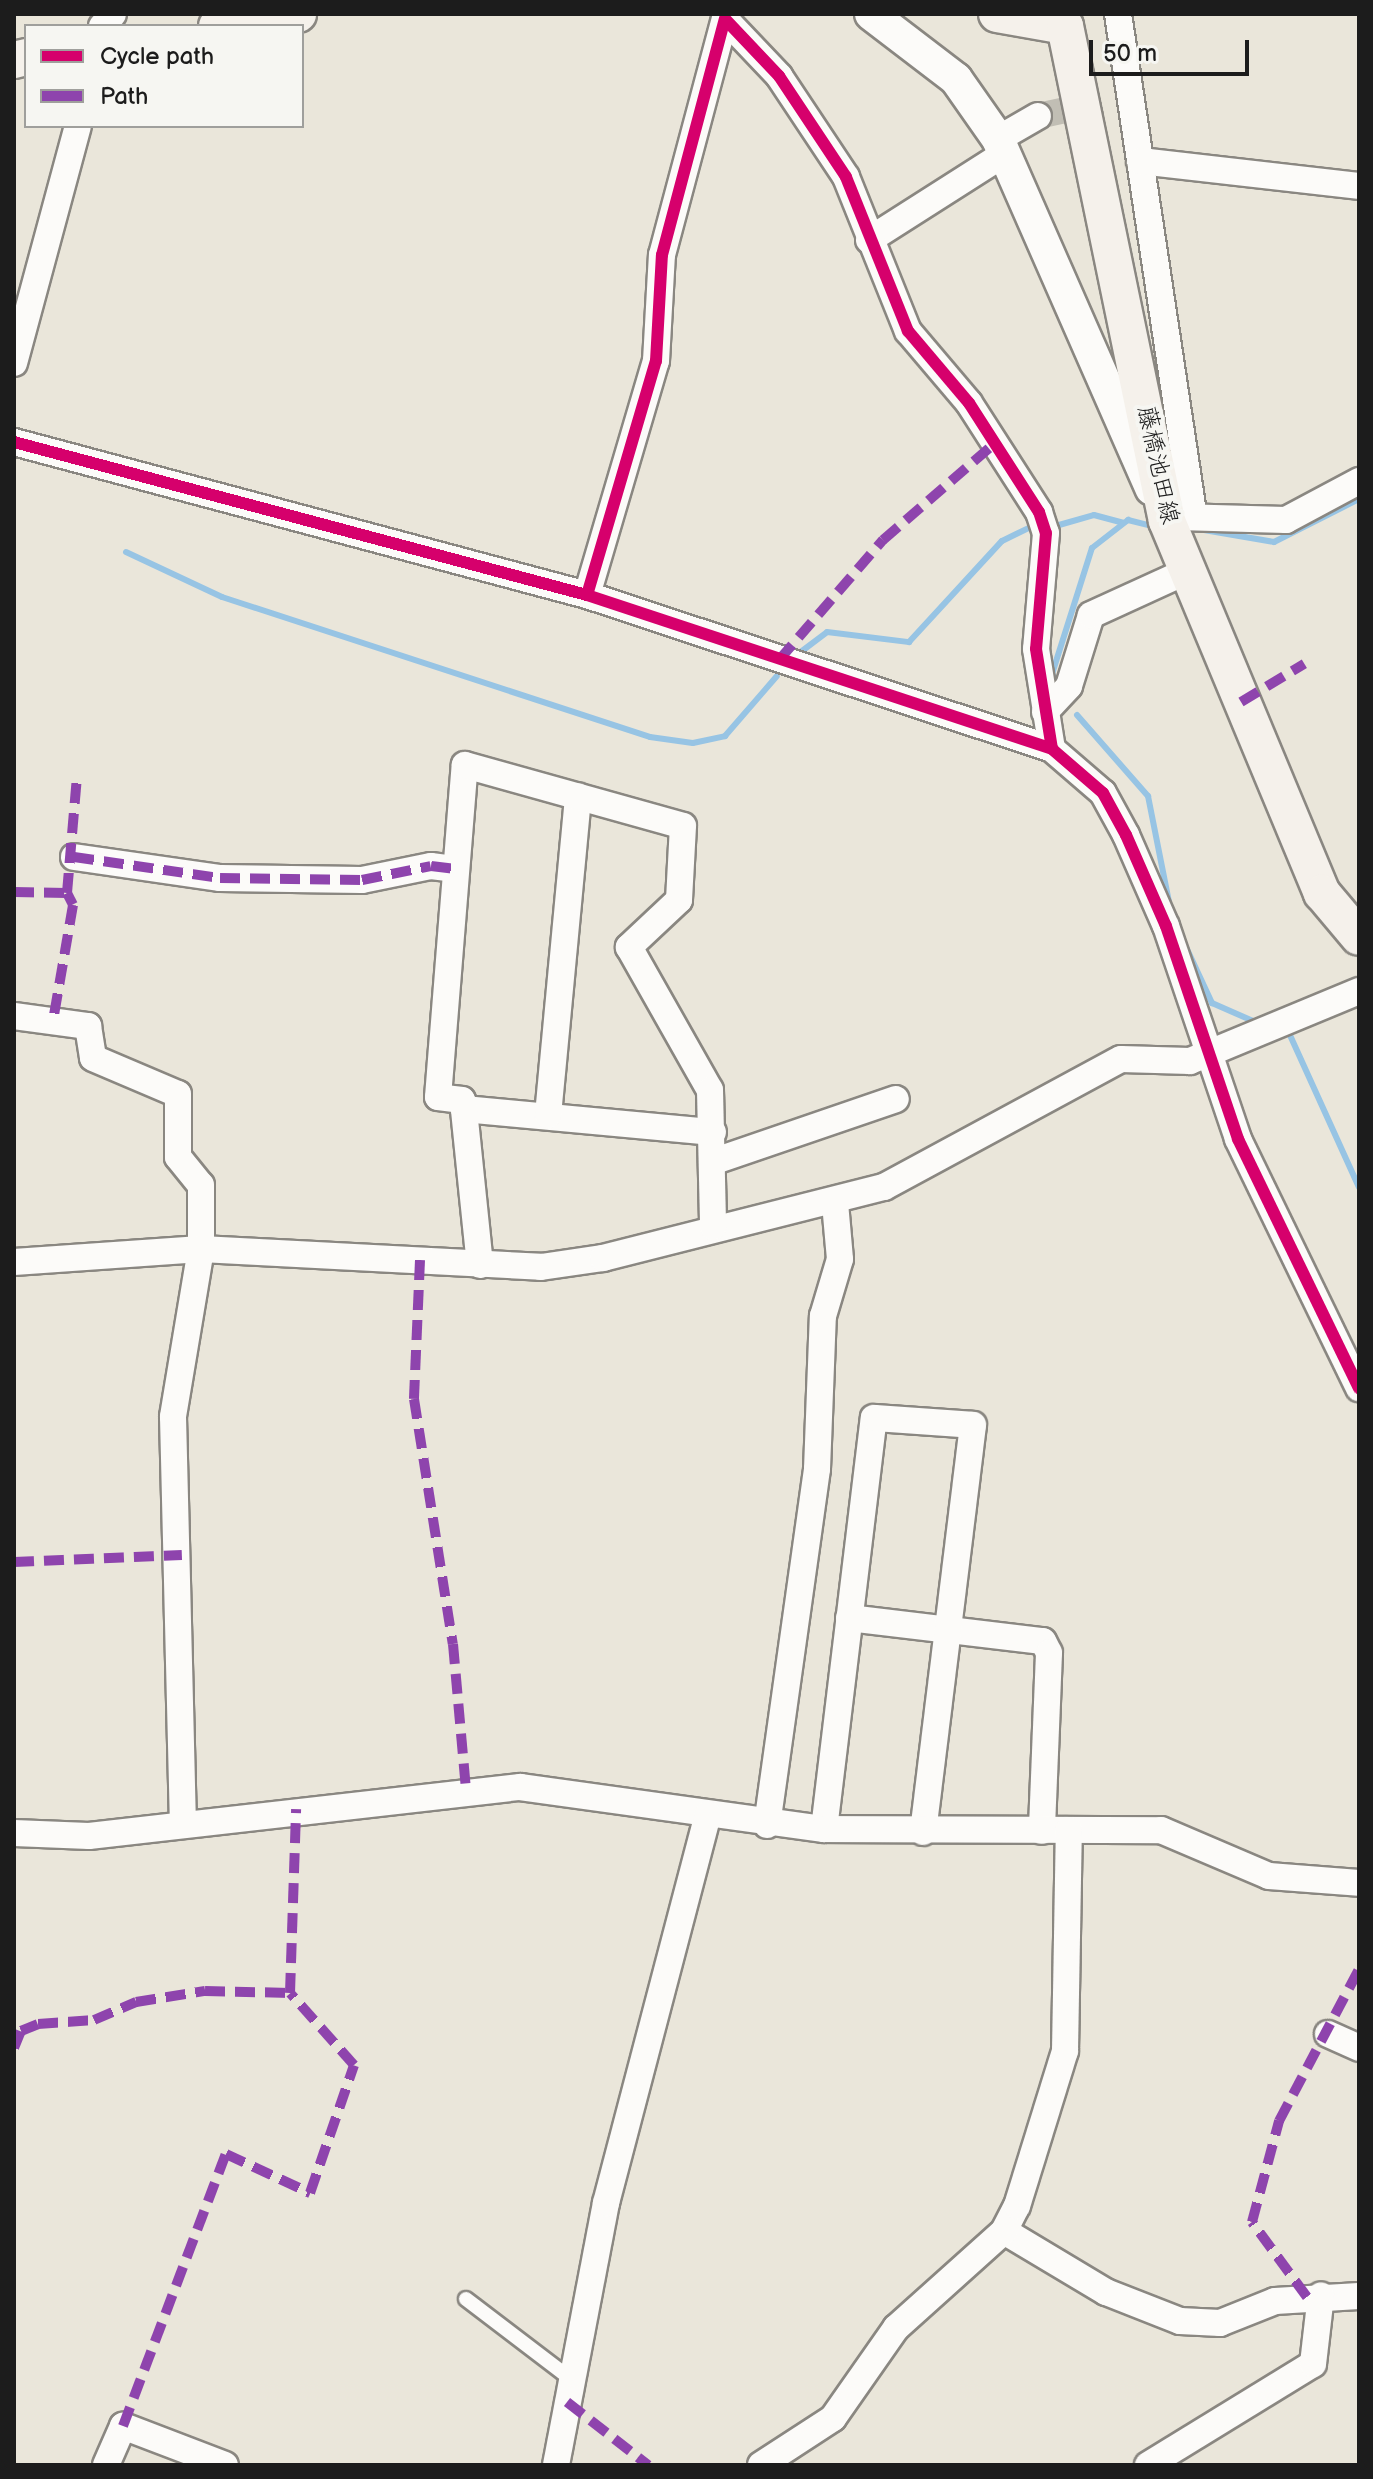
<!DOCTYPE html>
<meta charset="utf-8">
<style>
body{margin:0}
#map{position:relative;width:1373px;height:2479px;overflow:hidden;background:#eae6da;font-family:"Balsamiq Sans","Klee One",sans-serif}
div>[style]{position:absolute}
.stream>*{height:6px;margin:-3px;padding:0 3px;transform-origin:3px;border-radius:3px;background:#97c4e4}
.minor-tunnel>*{height:26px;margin-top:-13px;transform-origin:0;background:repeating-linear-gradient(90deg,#c1beb4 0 26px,transparent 0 39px)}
.roads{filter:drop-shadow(2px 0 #8a8781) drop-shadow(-2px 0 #8a8781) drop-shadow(0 2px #8a8781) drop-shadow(0 -2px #8a8781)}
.service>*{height:14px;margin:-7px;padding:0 7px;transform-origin:7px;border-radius:7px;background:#fcfbf9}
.minor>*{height:26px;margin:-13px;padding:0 13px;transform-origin:13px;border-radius:13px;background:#fcfbf9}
.tertiary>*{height:32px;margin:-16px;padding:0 16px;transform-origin:16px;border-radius:16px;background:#fcfbf9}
.secondary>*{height:36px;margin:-18px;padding:0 18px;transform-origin:18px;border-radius:18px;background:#f5f1eb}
.quiet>*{height:10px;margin-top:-5px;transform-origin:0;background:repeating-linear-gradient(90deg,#8e44ad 0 20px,transparent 0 30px)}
.cycleway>*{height:12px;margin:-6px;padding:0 6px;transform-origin:6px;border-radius:6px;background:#d6006c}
span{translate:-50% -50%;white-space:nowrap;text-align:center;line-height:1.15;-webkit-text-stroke:8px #f6f6f2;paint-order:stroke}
.street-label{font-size:24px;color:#1c1c1c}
.frame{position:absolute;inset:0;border:16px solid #1c1c1c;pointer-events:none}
.legend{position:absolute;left:24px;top:24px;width:280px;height:104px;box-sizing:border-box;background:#f6f6f2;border:2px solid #9f9f9c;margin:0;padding:10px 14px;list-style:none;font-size:24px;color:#1c1c1c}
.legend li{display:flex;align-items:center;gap:16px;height:40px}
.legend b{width:40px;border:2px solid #9f9f9c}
.scale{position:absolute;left:1089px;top:40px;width:160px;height:36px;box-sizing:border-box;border:4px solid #1c1c1c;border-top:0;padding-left:10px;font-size:24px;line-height:28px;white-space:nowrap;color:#1c1c1c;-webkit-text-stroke:6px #f6f6f2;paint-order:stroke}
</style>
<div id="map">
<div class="stream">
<i style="left:1059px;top:525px;width:36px;rotate:-16deg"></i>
<i style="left:1094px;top:515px;width:30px;rotate:15deg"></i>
<i style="left:1204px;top:530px;width:71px;rotate:9.7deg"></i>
<i style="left:1274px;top:542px;width:95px;rotate:-26.8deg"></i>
<i style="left:126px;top:552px;width:106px;rotate:25.1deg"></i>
<i style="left:222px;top:597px;width:450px;rotate:18.1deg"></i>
<i style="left:650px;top:737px;width:43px;rotate:7.9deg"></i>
<i style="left:693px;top:743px;width:33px;rotate:-12deg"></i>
<i style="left:725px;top:736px;width:79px;rotate:-49.1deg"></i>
<i style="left:794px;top:657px;width:41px;rotate:-37.1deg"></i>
<i style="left:827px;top:632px;width:83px;rotate:7deg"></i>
<i style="left:909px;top:642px;width:137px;rotate:-47.4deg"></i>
<i style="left:1002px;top:541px;width:34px;rotate:-26deg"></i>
<i style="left:1057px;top:683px;width:10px;rotate:-119deg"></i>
<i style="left:1052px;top:674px;width:132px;rotate:-72.4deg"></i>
<i style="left:1092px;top:548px;width:46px;rotate:-37.9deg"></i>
<i style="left:1128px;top:520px;width:21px;rotate:14deg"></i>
<i style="left:1077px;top:715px;width:108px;rotate:48.8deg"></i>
<i style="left:1148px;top:796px;width:108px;rotate:78.8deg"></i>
<i style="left:1186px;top:947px;width:62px;rotate:65.1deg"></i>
<i style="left:1212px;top:1003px;width:45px;rotate:23.7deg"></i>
<i style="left:1289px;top:1033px;width:169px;rotate:65.6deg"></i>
</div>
<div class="minor-tunnel">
<i style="left:1038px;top:116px;width:71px;rotate:-12.3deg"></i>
</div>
<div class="roads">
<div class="service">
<i style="left:466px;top:2299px;width:132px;rotate:37.3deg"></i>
</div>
<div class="minor">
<i style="left:1118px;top:14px;width:504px;rotate:81.44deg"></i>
<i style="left:102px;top:26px;width:16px;rotate:-47deg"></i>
<i style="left:998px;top:139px;width:46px;rotate:-29.9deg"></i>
<i style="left:1140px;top:161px;width:220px;rotate:6.5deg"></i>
<i style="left:869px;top:240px;width:160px;rotate:-32.5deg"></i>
<i style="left:14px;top:363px;width:245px;rotate:-74.9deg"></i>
<i style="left:14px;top:442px;width:593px;rotate:14.95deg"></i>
<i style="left:587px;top:595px;width:490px;rotate:18.3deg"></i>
<i style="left:1052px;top:749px;width:67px;rotate:40.8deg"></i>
<i style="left:1103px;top:793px;width:48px;rotate:61.3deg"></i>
<i style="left:1126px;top:835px;width:99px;rotate:66.3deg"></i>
<i style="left:1166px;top:926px;width:225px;rotate:71.3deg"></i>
<i style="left:1238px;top:1139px;width:277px;rotate:64.1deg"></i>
<i style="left:1178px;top:517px;width:108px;rotate:1.6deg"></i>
<i style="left:1286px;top:520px;width:83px;rotate:-28.1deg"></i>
<i style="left:587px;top:595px;width:244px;rotate:-73.6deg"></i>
<i style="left:656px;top:361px;width:106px;rotate:-86.8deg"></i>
<i style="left:662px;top:255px;width:244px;rotate:-75.1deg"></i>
<i style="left:725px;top:19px;width:79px;rotate:46.5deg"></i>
<i style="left:779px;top:76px;width:121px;rotate:56.4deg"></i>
<i style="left:846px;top:177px;width:166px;rotate:68.1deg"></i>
<i style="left:908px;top:331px;width:94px;rotate:49.7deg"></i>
<i style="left:969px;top:403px;width:130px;rotate:57.3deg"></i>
<i style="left:1039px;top:512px;width:22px;rotate:72deg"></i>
<i style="left:1046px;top:533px;width:116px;rotate:94.9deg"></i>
<i style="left:1036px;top:649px;width:101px;rotate:80.9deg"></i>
<i style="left:1045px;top:712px;width:35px;rotate:-47deg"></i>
<i style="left:1069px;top:686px;width:74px;rotate:-72.8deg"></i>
<i style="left:1091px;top:615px;width:106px;rotate:-24.6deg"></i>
<i style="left:74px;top:857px;width:148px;rotate:8.2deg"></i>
<i style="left:220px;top:878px;width:142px;rotate:0.8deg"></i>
<i style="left:362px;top:880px;width:70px;rotate:-11.5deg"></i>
<i style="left:431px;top:866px;width:25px;rotate:7deg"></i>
<i style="left:14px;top:1016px;width:75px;rotate:7.7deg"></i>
<i style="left:88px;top:1026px;width:32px;rotate:81deg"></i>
<i style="left:93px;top:1058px;width:92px;rotate:23deg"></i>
<i style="left:178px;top:1094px;width:63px;rotate:90deg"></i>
<i style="left:178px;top:1157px;width:36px;rotate:51deg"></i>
<i style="left:201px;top:1185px;width:64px;rotate:90deg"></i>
<i style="left:201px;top:1249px;width:170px;rotate:99.5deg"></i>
<i style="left:173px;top:1417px;width:408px;rotate:88.6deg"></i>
<i style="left:464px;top:1109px;width:250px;rotate:5.3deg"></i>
<i style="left:548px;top:1115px;width:320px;rotate:-84.6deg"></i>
<i style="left:715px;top:1161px;width:191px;rotate:-18.9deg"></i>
<i style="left:14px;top:1262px;width:187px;rotate:-4deg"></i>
<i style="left:201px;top:1249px;width:340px;rotate:3deg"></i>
<i style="left:541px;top:1267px;width:63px;rotate:-8.3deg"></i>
<i style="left:603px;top:1258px;width:290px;rotate:-14.2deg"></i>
<i style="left:884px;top:1187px;width:269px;rotate:-28.4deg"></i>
<i style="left:1121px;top:1059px;width:69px;rotate:1.7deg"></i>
<i style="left:1190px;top:1061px;width:183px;rotate:-22.5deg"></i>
<i style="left:480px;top:1265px;width:157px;rotate:-95.9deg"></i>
<i style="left:464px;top:1109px;width:9px;rotate:-103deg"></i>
<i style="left:462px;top:1100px;width:24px;rotate:-173deg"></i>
<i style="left:438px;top:1097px;width:333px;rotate:-85.4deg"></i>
<i style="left:465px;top:765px;width:226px;rotate:15.6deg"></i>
<i style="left:683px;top:826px;width:74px;rotate:93.1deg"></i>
<i style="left:679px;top:900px;width:69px;rotate:136.8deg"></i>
<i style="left:629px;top:947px;width:164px;rotate:60.5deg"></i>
<i style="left:710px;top:1090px;width:137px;rotate:88.7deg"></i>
<i style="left:849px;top:1618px;width:195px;rotate:6.8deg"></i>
<i style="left:1043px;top:1641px;width:13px;rotate:63deg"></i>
<i style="left:1049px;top:1653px;width:178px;rotate:92.3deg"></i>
<i style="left:767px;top:1825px;width:359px;rotate:-82deg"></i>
<i style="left:817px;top:1469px;width:153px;rotate:-87.8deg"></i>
<i style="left:823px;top:1316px;width:59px;rotate:-73.4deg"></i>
<i style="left:840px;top:1259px;width:56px;rotate:-95.1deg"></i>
<i style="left:824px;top:1829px;width:414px;rotate:-83.1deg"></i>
<i style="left:874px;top:1418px;width:99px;rotate:4deg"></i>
<i style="left:973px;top:1425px;width:410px;rotate:97deg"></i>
<i style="left:14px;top:1833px;width:75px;rotate:2.3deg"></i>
<i style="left:89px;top:1836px;width:434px;rotate:-6.5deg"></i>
<i style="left:520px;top:1787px;width:307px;rotate:7.9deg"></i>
<i style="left:824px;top:1829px;width:337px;rotate:0.2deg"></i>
<i style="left:1161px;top:1830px;width:117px;rotate:23.1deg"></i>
<i style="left:1269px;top:1876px;width:90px;rotate:4.4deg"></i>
<i style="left:1328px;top:2034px;width:34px;rotate:24deg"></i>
<i style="left:1004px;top:2231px;width:119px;rotate:30.9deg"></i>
<i style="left:1106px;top:2292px;width:79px;rotate:21.4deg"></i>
<i style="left:1180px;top:2321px;width:40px;rotate:2.9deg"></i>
<i style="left:1220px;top:2323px;width:59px;rotate:-21.8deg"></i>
<i style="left:1275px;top:2301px;width:84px;rotate:-3.4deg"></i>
<i style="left:106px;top:2465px;width:43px;rotate:-66.4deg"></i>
<i style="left:123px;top:2426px;width:109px;rotate:20.9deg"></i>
<i style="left:556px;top:2465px;width:267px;rotate:-79.2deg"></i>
<i style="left:606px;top:2203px;width:402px;rotate:-75.3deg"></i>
<i style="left:761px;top:2465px;width:86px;rotate:-33.1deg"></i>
<i style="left:833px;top:2418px;width:110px;rotate:-55deg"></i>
<i style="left:896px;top:2328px;width:145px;rotate:-41.9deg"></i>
<i style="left:1004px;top:2231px;width:28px;rotate:-63deg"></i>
<i style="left:1017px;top:2206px;width:162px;rotate:-72.8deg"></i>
<i style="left:1065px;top:2051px;width:221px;rotate:-89deg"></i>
<i style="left:1148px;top:2465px;width:193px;rotate:-31.5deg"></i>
<i style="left:1313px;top:2364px;width:69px;rotate:-83.4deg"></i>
</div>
<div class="tertiary">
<i style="left:871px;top:14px;width:107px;rotate:37.4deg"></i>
<i style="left:956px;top:79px;width:73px;rotate:55deg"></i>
<i style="left:998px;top:139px;width:382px;rotate:66.3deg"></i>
</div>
<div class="secondary">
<i style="left:997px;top:14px;width:69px;rotate:10deg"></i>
<i style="left:1065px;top:26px;width:505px;rotate:78.36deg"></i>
<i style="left:1167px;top:521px;width:403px;rotate:67.4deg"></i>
<i style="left:1322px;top:893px;width:57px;rotate:49.9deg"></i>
<i style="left:217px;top:26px;width:82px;rotate:-8.4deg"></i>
<i style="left:14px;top:60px;width:12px;rotate:-14deg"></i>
</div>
</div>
<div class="quiet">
<i style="left:779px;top:660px;width:159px;rotate:-49.1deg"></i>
<i style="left:883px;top:540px;width:147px;rotate:-40.9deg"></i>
<i style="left:1241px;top:702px;width:74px;rotate:-31.1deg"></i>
<i style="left:74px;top:857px;width:148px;rotate:8.2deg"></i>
<i style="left:220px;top:878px;width:142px;rotate:0.8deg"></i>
<i style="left:362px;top:880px;width:70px;rotate:-11.5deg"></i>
<i style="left:431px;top:866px;width:25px;rotate:7deg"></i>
<i style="left:14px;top:892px;width:53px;rotate:1.1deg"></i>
<i style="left:67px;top:893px;width:13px;rotate:63deg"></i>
<i style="left:73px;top:905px;width:118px;rotate:99.8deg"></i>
<i style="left:67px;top:893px;width:117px;rotate:-85.1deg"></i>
<i style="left:420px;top:1260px;width:139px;rotate:92.5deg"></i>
<i style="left:414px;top:1399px;width:248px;rotate:81deg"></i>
<i style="left:453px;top:1644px;width:147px;rotate:84.9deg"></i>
<i style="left:14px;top:1562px;width:168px;rotate:-2.4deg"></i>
<i style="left:14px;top:2048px;width:18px;rotate:-68deg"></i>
<i style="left:21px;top:2031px;width:18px;rotate:-22deg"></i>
<i style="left:38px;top:2024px;width:56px;rotate:-4.1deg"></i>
<i style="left:94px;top:2020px;width:46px;rotate:-23.2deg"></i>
<i style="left:136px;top:2002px;width:70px;rotate:-9.1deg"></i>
<i style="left:205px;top:1991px;width:85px;rotate:1.3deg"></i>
<i style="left:290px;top:1993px;width:184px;rotate:-88.1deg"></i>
<i style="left:1307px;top:2297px;width:93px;rotate:-126.3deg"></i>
<i style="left:1252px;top:2222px;width:105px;rotate:-75deg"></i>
<i style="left:1279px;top:2121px;width:172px;rotate:-62.2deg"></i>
<i style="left:567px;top:2402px;width:103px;rotate:37.9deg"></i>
<i style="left:123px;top:2426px;width:291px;rotate:-69.3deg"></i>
<i style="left:226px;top:2154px;width:93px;rotate:24.9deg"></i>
<i style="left:310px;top:2193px;width:135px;rotate:-71deg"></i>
<i style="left:354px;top:2065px;width:96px;rotate:-131.6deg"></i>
</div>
<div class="cycleway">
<i style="left:14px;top:442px;width:593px;rotate:14.95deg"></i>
<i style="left:587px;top:595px;width:490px;rotate:18.3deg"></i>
<i style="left:1052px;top:749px;width:67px;rotate:40.8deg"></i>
<i style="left:1103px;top:793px;width:48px;rotate:61.3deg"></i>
<i style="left:1126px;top:835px;width:99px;rotate:66.3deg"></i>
<i style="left:1166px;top:926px;width:225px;rotate:71.3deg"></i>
<i style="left:1238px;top:1139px;width:277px;rotate:64.1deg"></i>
<i style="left:587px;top:595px;width:244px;rotate:-73.6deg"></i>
<i style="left:656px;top:361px;width:106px;rotate:-86.8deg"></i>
<i style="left:662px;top:255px;width:244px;rotate:-75.1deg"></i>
<i style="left:725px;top:19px;width:79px;rotate:46.5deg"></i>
<i style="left:779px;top:76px;width:121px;rotate:56.4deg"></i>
<i style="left:846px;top:177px;width:166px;rotate:68.1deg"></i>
<i style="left:908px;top:331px;width:94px;rotate:49.7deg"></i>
<i style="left:969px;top:403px;width:130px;rotate:57.3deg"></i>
<i style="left:1039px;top:512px;width:22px;rotate:72deg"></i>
<i style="left:1046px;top:533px;width:116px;rotate:94.9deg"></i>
<i style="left:1036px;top:649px;width:101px;rotate:80.9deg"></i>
</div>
<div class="street-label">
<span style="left:1158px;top:465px;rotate:78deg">藤橋池田線</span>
</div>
<div class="frame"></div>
<ul class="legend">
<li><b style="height:10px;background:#d6006c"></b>Cycle path</li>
<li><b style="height:10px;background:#8e44ad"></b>Path</li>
</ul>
<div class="scale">50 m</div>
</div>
